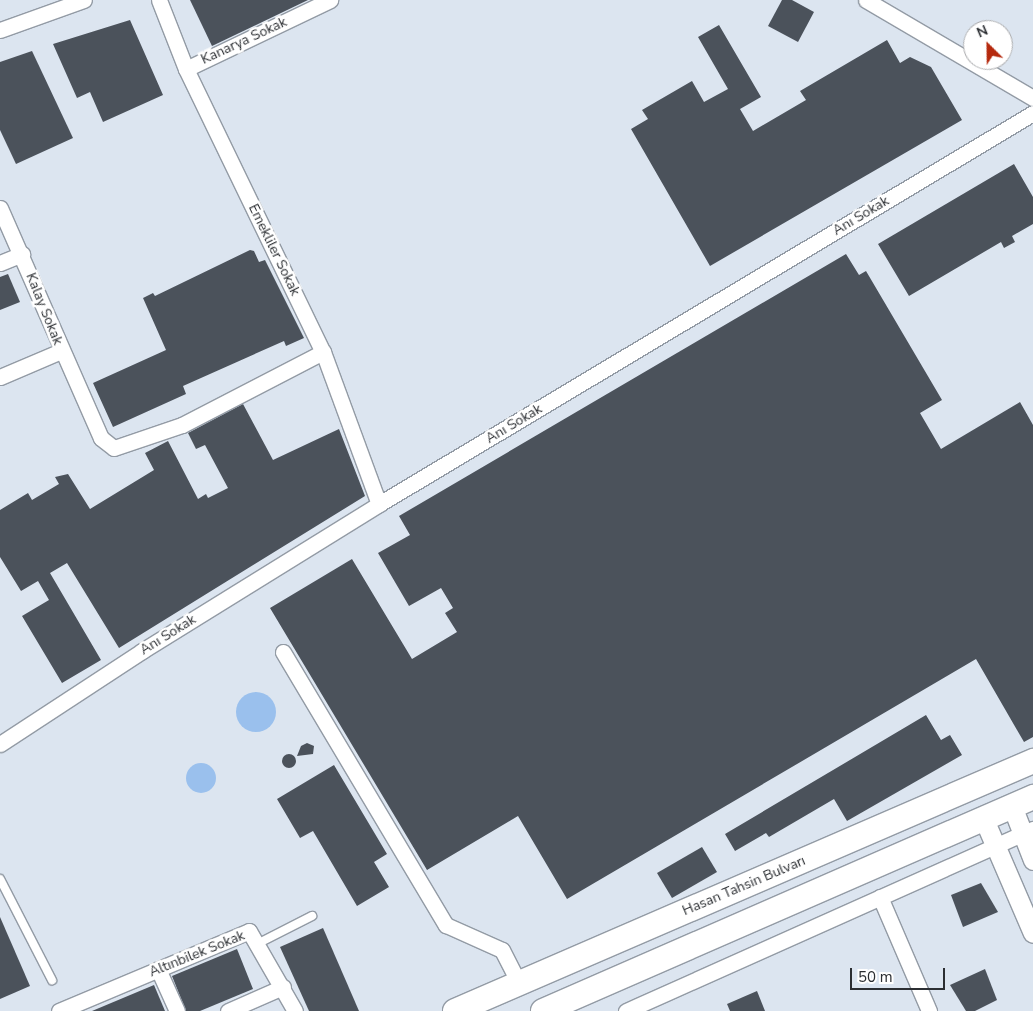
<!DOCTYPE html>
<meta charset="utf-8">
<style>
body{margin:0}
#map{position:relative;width:1033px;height:1011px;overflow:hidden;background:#dce5f0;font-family:"Nunito Sans",sans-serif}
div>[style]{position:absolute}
.water>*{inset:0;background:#9ac0ed}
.round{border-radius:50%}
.building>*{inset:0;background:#4b525b}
.roads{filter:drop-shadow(1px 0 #939ba5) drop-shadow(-1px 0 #939ba5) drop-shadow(0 1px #939ba5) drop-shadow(0 -1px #939ba5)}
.service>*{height:8px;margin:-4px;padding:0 4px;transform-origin:4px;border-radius:4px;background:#fff}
.minor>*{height:15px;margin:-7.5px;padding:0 7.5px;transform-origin:7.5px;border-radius:7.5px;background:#fff}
.tertiary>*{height:19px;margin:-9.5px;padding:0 9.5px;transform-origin:9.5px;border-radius:9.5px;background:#fff}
.primary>*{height:24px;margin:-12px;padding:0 12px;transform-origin:12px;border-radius:12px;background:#fff}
span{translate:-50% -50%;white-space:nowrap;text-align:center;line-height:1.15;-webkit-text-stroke:5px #fff;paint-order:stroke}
.street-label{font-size:14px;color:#2b2e32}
.north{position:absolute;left:963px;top:20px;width:50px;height:50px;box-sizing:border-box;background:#fff;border:1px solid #aaabad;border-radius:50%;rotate:337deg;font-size:14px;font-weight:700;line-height:20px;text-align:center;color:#2b2e32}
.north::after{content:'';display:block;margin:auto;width:18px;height:22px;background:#b5290d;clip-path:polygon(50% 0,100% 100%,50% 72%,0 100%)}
.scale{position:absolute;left:850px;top:968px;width:95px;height:22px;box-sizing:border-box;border:2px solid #2b2e32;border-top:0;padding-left:6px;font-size:15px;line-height:18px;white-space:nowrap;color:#2b2e32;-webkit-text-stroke:4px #fff;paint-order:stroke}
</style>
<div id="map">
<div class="water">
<i class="round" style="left:236px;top:692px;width:40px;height:40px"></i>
<i class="round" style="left:186px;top:763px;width:30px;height:30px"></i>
</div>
<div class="building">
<i style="clip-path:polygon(190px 0,308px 0,212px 46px)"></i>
<i style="clip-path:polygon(782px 0,792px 0,814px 12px,798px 42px,768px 26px)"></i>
<i style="clip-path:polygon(130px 20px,163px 95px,103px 122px,90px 92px,77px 98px,53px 44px)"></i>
<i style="clip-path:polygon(719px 25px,761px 97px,740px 109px,753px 131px,806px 100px,800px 91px,887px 40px,900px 63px,910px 57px,931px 67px,962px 120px,710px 266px,631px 129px,648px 119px,642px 110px,692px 81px,704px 102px,728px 89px,698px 37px)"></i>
<i style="clip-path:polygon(32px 51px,73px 138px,16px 164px,0 130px,0 62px)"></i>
<i style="clip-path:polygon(1014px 164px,1033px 197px,1033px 224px,1012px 236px,1015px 242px,1004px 248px,1001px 242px,909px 296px,878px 244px)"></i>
<i style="clip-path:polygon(250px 250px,254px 251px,259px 262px,265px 260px,304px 338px,286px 346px,284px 341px,183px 386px,186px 394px,113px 427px,93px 383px,166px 350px,143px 298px,153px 293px,155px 296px)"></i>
<i style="clip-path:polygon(846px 254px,859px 275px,866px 271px,942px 400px,920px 413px,941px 449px,1020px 402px,1033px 425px,1033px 737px,1024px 742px,976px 659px,567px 899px,518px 816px,427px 870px,270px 608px,352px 559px,412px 659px,457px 632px,445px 613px,453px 608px,441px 588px,409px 606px,378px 553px,410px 535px,399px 516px)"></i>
<i style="clip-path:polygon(8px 274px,20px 302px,0 310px,0 277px)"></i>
<i style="clip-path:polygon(243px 404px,273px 460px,339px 429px,365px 496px,119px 648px,67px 563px,50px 573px,101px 660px,62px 683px,22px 616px,49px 600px,38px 581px,21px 591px,0 557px,0 510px,28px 493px,32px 500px,59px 484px,55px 477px,68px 474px,90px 509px,154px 470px,145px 453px,168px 441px,198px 499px,206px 494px,208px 498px,228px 488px,205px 445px,196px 449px,188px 433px)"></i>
<i style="clip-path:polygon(926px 715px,941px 740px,950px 735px,962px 755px,847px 821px,834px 799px,769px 837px,766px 833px,735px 851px,725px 834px)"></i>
<i style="clip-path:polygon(307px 743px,314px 746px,313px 754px,297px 756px,301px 746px)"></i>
<i class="round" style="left:282px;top:754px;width:14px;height:14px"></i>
<i style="clip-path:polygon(334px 765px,387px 854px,374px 862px,389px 887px,357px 906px,313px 831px,300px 838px,277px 799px)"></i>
<i style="clip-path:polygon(702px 847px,717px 872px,672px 898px,657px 873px)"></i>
<i style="clip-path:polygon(981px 883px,998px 912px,963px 927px,951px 895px)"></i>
<i style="clip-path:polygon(0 917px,30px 986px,0 999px)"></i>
<i style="clip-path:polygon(323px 928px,359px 1011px,309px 1011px,280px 947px)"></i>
<i style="clip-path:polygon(237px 949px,253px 989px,200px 1011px,186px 1011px,172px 976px)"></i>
<i style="clip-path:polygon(985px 969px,997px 1000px,975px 1011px,966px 1011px,950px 985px)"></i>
<i style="clip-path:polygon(154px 985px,165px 1011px,92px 1011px)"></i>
<i style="clip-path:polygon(757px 991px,765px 1011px,730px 1011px,727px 1004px)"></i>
</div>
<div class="roads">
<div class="service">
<i style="left:0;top:879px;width:114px;rotate:62.8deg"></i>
<i style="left:257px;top:944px;width:62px;rotate:-27deg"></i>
</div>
<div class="minor">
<i style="left:159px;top:0;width:74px;rotate:68.6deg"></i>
<i style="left:186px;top:69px;width:314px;rotate:64.2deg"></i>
<i style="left:323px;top:352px;width:162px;rotate:69.8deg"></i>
<i style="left:866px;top:0;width:194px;rotate:30.4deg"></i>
<i style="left:0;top:30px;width:89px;rotate:-19.7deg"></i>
<i style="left:186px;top:69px;width:160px;rotate:-25.6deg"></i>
<i style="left:0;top:208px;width:251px;rotate:66.3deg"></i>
<i style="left:101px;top:438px;width:16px;rotate:38deg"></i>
<i style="left:114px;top:448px;width:72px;rotate:-18.7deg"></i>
<i style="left:182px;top:425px;width:159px;rotate:-27.4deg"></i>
<i style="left:0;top:263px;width:24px;rotate:-22deg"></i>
<i style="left:0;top:377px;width:66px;rotate:-23.1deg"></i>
<i style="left:283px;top:652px;width:318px;rotate:59.2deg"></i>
<i style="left:446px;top:925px;width:61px;rotate:24.1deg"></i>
<i style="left:502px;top:950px;width:37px;rotate:63deg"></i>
<i style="left:0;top:744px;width:170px;rotate:-33.2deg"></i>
<i style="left:142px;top:651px;width:279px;rotate:-31.8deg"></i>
<i style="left:379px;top:504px;width:762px;rotate:-30.87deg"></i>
<i style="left:880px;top:897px;width:124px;rotate:66.7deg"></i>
<i style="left:158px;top:969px;width:46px;rotate:65.7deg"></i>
<i style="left:59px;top:1011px;width:206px;rotate:-22.8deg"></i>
<i style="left:249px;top:931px;width:92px;rotate:60.1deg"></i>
<i style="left:228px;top:1011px;width:60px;rotate:-23.6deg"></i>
<i style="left:626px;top:1011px;width:446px;rotate:-24.1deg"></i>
</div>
<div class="tertiary">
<i style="left:1012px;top:806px;width:58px;rotate:68.7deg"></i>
<i style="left:983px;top:817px;width:126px;rotate:66.7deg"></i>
</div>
<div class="primary">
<i style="left:455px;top:1011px;width:630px;rotate:-23.39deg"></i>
<i style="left:543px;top:1011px;width:535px;rotate:-23.59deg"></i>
</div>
</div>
<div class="street-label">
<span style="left:244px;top:41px;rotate:-25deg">Kanarya Sokak</span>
<span style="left:861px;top:216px;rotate:-31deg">Anı Sokak</span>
<span style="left:274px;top:250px;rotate:64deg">Emekliler Sokak</span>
<span style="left:44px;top:309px;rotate:68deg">Kalay Sokak</span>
<span style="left:514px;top:424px;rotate:-31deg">Anı Sokak</span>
<span style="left:168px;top:635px;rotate:-32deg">Anı Sokak</span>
<span style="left:744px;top:886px;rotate:-23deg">Hasan Tahsin Bulvarı</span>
<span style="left:197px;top:954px;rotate:-22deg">Altınbilek Sokak</span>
</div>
<div class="north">N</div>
<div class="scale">50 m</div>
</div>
